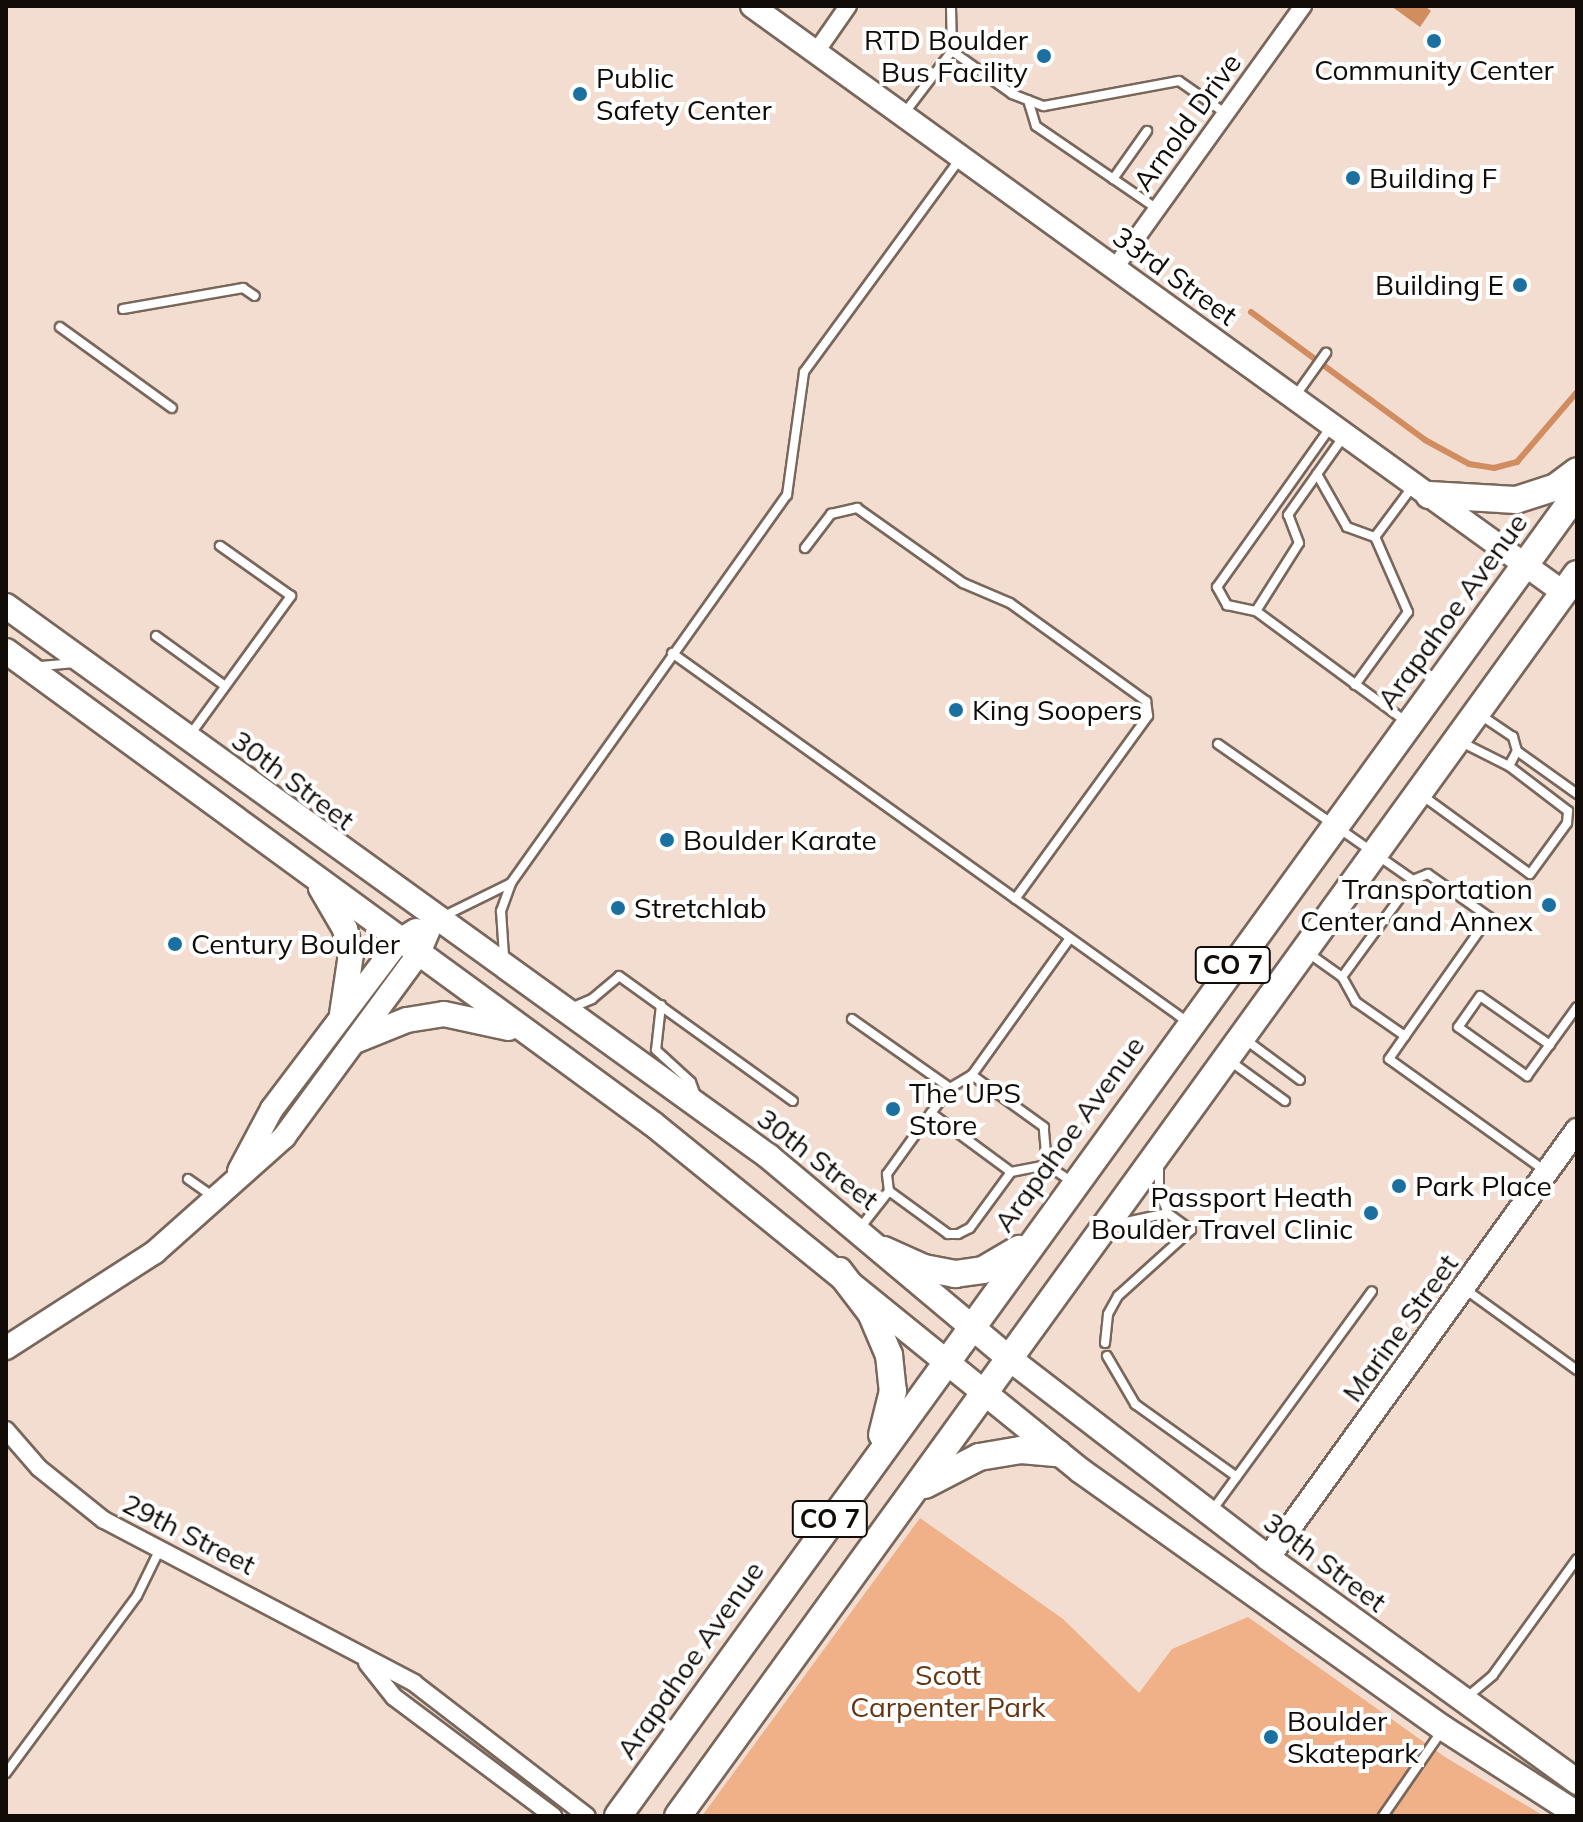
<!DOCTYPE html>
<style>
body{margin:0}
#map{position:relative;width:1583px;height:1822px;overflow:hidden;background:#f2ddd0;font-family:Mulish,sans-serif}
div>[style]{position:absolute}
.green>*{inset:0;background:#f1b188}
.water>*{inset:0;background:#d18d60}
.stream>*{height:6px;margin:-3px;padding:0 3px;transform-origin:3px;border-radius:3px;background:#d18d60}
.roads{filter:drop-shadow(2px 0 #79675b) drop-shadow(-2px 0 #79675b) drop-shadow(0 2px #79675b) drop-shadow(0 -2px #79675b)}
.service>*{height:8px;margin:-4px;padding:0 4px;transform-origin:4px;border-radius:4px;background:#fff}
.minor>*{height:16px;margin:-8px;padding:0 8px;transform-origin:8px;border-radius:8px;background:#fff}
.tertiary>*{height:22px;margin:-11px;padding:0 11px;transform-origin:11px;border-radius:11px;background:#fff}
.secondary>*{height:24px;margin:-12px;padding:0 12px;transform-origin:12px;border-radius:12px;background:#fff}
.primary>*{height:26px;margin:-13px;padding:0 13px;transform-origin:13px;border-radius:13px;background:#fff}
.dots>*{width:22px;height:22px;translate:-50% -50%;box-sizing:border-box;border:4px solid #fff;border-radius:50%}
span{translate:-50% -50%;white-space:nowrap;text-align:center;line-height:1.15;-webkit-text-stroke:8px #fff;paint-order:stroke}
.shield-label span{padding:2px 6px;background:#fff;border:2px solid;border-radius:6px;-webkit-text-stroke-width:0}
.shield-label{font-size:26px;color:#120c08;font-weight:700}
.poi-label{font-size:28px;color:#120c08}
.right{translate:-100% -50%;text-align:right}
.left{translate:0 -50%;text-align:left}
.street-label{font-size:28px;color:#120c08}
.park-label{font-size:28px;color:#643614}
.frame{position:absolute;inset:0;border:8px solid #120c08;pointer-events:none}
</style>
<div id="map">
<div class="green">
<i style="clip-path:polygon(920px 1518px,1063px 1619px,1139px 1693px,1172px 1649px,1248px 1617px,1445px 1757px,1544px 1816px,702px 1816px)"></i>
</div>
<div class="water">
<i style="clip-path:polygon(1391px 6px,1425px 6px,1431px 11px,1420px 27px)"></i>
</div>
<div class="stream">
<i style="left:1251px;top:312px;width:216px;rotate:36.3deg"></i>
<i style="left:1425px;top:440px;width:50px;rotate:28.6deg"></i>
<i style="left:1469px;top:464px;width:25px;rotate:9deg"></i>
<i style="left:1494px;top:468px;width:24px;rotate:-15deg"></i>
<i style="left:1517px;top:462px;width:92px;rotate:-49.4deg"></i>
</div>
<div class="roads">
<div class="service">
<i style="left:952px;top:51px;width:74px;rotate:35.6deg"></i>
<i style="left:1012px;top:94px;width:34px;rotate:21deg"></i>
<i style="left:1044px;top:106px;width:137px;rotate:-10.5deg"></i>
<i style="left:1179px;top:81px;width:56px;rotate:34.8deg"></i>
<i style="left:1028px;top:100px;width:27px;rotate:73deg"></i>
<i style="left:1036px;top:126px;width:147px;rotate:34.4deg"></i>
<i style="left:903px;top:115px;width:81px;rotate:-52.6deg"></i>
<i style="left:952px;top:51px;width:45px;rotate:-91.3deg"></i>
<i style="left:1113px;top:179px;width:59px;rotate:-54.7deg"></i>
<i style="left:123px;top:309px;width:122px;rotate:-9.9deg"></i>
<i style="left:243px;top:288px;width:14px;rotate:34deg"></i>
<i style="left:60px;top:327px;width:138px;rotate:35.9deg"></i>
<i style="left:1296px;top:395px;width:52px;rotate:-54.5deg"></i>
<i style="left:1330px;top:428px;width:195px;rotate:125.4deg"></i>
<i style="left:1217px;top:587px;width:21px;rotate:61deg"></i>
<i style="left:1227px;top:605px;width:30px;rotate:12deg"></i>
<i style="left:1256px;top:611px;width:185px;rotate:36.4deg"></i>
<i style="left:1317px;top:474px;width:61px;rotate:60.5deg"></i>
<i style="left:1347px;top:527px;width:30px;rotate:20deg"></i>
<i style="left:805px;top:548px;width:43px;rotate:-52.6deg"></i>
<i style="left:831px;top:514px;width:27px;rotate:-13deg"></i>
<i style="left:857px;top:508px;width:130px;rotate:35.3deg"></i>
<i style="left:963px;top:583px;width:51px;rotate:23.1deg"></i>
<i style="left:1010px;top:603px;width:168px;rotate:35.8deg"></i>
<i style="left:1146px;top:701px;width:15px;rotate:82deg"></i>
<i style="left:1148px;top:716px;width:226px;rotate:126deg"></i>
<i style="left:1256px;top:611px;width:80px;rotate:-57.7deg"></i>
<i style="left:1299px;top:543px;width:30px;rotate:-111deg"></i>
<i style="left:1288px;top:515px;width:97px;rotate:-54.7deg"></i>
<i style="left:156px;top:636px;width:85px;rotate:35.9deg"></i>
<i style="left:672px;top:653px;width:636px;rotate:35.59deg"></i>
<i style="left:41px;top:666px;width:37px;rotate:-5deg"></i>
<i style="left:1355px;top:685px;width:90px;rotate:-54deg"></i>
<i style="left:1408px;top:612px;width:82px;rotate:-113.7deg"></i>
<i style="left:1375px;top:537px;width:64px;rotate:-53.3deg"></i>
<i style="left:190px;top:735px;width:172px;rotate:-54deg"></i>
<i style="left:291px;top:596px;width:87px;rotate:-144.8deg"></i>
<i style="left:1459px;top:741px;width:56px;rotate:26.6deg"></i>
<i style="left:1509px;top:766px;width:17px;rotate:-62deg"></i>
<i style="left:1517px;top:751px;width:15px;rotate:-106deg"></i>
<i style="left:1513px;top:737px;width:40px;rotate:-146deg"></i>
<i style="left:1218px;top:744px;width:238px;rotate:34.9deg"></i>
<i style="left:1517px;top:751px;width:74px;rotate:35.6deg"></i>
<i style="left:1423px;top:796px;width:132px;rotate:36.1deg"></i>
<i style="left:1530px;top:874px;width:63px;rotate:-54deg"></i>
<i style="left:1567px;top:823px;width:12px;rotate:-85deg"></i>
<i style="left:1568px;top:811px;width:74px;rotate:-142.7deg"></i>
<i style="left:442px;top:917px;width:77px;rotate:-26.2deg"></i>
<i style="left:511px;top:883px;width:476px;rotate:-54.6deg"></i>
<i style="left:787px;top:495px;width:124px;rotate:-82.1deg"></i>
<i style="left:804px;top:372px;width:264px;rotate:-53.8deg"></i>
<i style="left:1307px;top:952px;width:43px;rotate:35.5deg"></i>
<i style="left:504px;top:956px;width:45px;rotate:-93.8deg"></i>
<i style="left:501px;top:911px;width:29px;rotate:-70deg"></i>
<i style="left:661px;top:1005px;width:45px;rotate:96.3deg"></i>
<i style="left:656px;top:1050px;width:47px;rotate:42.4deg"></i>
<i style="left:691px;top:1082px;width:15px;rotate:70deg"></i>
<i style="left:571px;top:1008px;width:23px;rotate:-23deg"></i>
<i style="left:592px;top:999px;width:35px;rotate:-40deg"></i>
<i style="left:619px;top:976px;width:214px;rotate:35.7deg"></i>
<i style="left:852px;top:1019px;width:120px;rotate:35.1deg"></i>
<i style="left:950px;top:1088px;width:26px;rotate:-31deg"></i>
<i style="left:1405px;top:1036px;width:60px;rotate:-145.2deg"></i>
<i style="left:1356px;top:1002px;width:29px;rotate:-119deg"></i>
<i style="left:1342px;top:977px;width:120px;rotate:-53.8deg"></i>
<i style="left:1413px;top:880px;width:16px;rotate:-22deg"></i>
<i style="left:1428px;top:874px;width:75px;rotate:35.2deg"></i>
<i style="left:1489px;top:917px;width:146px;rotate:125.2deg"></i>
<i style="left:1405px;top:1036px;width:28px;rotate:125deg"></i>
<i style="left:1389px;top:1059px;width:194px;rotate:35.6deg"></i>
<i style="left:1246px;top:1040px;width:67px;rotate:36.5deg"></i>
<i style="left:1550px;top:1045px;width:85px;rotate:-145deg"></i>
<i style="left:1480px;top:996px;width:38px;rotate:125deg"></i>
<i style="left:1458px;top:1027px;width:85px;rotate:35.4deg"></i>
<i style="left:1527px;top:1076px;width:85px;rotate:-54.1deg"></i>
<i style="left:1230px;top:1061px;width:68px;rotate:36deg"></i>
<i style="left:931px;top:1113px;width:31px;rotate:-53deg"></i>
<i style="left:1047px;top:1165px;width:38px;rotate:-95deg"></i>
<i style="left:1044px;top:1127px;width:89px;rotate:-144.2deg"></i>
<i style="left:972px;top:1075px;width:168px;rotate:-54.4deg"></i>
<i style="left:188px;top:1179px;width:32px;rotate:35deg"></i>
<i style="left:889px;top:1191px;width:73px;rotate:36.1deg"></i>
<i style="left:948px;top:1234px;width:10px"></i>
<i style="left:958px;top:1234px;width:13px;rotate:-27deg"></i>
<i style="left:970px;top:1228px;width:69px;rotate:-53.8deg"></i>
<i style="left:1011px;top:1172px;width:37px;rotate:-11deg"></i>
<i style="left:1047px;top:1165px;width:30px;rotate:34deg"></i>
<i style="left:1117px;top:1224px;width:52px;rotate:-12.2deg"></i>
<i style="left:860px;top:1228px;width:47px;rotate:-51.9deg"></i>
<i style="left:889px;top:1191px;width:17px;rotate:-97deg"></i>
<i style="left:887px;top:1174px;width:75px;rotate:-54.2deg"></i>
<i style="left:931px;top:1113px;width:99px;rotate:36.4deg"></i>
<i style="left:1465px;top:1289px;width:138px;rotate:35.9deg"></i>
<i style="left:1105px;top:1343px;width:29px;rotate:-84deg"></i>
<i style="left:1108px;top:1314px;width:21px;rotate:-61deg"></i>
<i style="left:1118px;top:1296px;width:98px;rotate:-42.1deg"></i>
<i style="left:1191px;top:1230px;width:29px;rotate:-144deg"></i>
<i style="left:1168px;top:1213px;width:24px;rotate:-112deg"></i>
<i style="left:1159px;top:1191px;width:27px;rotate:-90deg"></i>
<i style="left:1107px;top:1356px;width:56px;rotate:59.7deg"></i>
<i style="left:1135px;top:1404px;width:125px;rotate:35.6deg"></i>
<i style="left:1211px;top:1512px;width:273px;rotate:-53.9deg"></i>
<i style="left:1466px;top:1698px;width:35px;rotate:-40deg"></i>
<i style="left:1493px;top:1675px;width:143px;rotate:-54.1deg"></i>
<i style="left:6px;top:1773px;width:220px;rotate:-53.5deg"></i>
<i style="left:137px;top:1596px;width:50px;rotate:-63.9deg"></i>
<i style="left:1383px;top:1816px;width:106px;rotate:-55.4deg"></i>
</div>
<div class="minor">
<i style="left:816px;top:52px;width:56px;rotate:-55.2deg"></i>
<i style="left:1114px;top:269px;width:324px;rotate:-54.3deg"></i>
<i style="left:6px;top:1430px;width:50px;rotate:49deg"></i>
<i style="left:39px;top:1468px;width:83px;rotate:38.7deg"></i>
<i style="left:104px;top:1520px;width:350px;rotate:27.7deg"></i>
<i style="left:414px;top:1683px;width:218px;rotate:37.6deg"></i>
<i style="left:367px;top:1663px;width:43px;rotate:51.5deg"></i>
<i style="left:394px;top:1697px;width:199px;rotate:36.8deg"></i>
</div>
<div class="tertiary">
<i style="left:752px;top:6px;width:1002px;rotate:35.86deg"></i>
<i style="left:239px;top:1171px;width:70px;rotate:-62deg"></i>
<i style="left:272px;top:1109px;width:212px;rotate:-52.9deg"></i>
<i style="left:400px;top:940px;width:19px;rotate:-32deg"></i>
<i style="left:6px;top:1348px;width:177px;rotate:-32.8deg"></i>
<i style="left:155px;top:1252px;width:173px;rotate:-41.7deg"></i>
<i style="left:284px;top:1137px;width:228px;rotate:-53.7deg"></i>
<i style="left:419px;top:953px;width:36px;rotate:-67deg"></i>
<i style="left:1268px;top:1558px;width:528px;rotate:-54.17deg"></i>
</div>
<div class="secondary">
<i style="left:6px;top:606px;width:940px;rotate:35.82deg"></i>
<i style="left:768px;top:1156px;width:316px;rotate:40deg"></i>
<i style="left:1010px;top:1359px;width:326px;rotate:37.6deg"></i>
<i style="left:1268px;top:1558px;width:382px;rotate:35.9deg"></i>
<i style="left:6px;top:651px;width:801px;rotate:36.17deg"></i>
<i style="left:653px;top:1124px;width:551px;rotate:39.03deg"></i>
<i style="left:1081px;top:1471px;width:444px;rotate:35.4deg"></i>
<i style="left:1443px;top:1728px;width:159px;rotate:32.7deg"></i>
<i style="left:321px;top:888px;width:48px;rotate:59.7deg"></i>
<i style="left:345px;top:929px;width:26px;rotate:77deg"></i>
<i style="left:351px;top:954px;width:61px;rotate:98.5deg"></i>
<i style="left:357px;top:1040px;width:54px;rotate:-21.8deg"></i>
<i style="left:407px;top:1020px;width:37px;rotate:-9deg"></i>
<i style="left:444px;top:1014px;width:66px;rotate:12.2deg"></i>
</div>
<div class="primary">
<i style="left:1429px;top:495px;width:87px;rotate:3.3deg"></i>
<i style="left:1516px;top:500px;width:42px;rotate:-18deg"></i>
<i style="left:1556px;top:487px;width:26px;rotate:-37deg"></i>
<i style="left:884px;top:1250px;width:44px;rotate:24.2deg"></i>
<i style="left:924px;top:1268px;width:32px;rotate:11deg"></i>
<i style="left:955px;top:1274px;width:28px;rotate:-8deg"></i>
<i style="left:983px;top:1270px;width:42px;rotate:-30.3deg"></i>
<i style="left:839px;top:1271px;width:53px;rotate:52.7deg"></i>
<i style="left:871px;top:1313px;width:46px;rotate:66.8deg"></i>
<i style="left:889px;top:1355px;width:36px;rotate:84deg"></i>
<i style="left:893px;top:1391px;width:45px;rotate:104deg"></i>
<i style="left:925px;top:1485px;width:61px;rotate:-27.4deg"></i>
<i style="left:979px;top:1457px;width:43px;rotate:-9.5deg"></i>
<i style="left:1021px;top:1450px;width:37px;rotate:5deg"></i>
<i style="left:618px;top:1816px;width:1634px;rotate:-54.06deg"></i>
<i style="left:678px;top:1816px;width:1533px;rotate:-54.1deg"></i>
</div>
</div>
<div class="dots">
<i style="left:1434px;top:41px;background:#1b70a0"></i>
<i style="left:1044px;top:56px;background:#1b70a0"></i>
<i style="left:580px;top:94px;background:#1b70a0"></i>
<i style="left:1353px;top:178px;background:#1b70a0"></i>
<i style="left:1520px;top:285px;background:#1b70a0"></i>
<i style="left:956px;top:710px;background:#1b70a0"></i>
<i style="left:667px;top:840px;background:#1b70a0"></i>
<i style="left:1549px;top:905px;background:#1b70a0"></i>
<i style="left:618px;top:908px;background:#1b70a0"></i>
<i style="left:175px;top:944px;background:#1b70a0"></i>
<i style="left:893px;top:1109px;background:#1b70a0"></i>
<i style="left:1399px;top:1186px;background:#1b70a0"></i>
<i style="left:1371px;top:1213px;background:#1b70a0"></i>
<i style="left:1271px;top:1737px;background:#1b70a0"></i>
</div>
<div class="shield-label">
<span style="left:1233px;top:965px">CO 7</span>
<span style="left:830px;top:1519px">CO 7</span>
</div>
<div class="poi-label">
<span class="right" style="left:1028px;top:56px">RTD Boulder<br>Bus Facility</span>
<span style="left:1434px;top:70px">Community Center</span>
<span class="left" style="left:596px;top:94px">Public<br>Safety Center</span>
<span class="left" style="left:1369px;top:178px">Building F</span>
<span class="right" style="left:1504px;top:285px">Building E</span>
<span class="left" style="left:972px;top:710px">King Soopers</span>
<span class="left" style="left:683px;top:840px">Boulder Karate</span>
<span class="right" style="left:1533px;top:905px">Transportation<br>Center and Annex</span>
<span class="left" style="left:634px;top:908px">Stretchlab</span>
<span class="left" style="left:191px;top:944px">Century Boulder</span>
<span class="left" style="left:909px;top:1109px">The UPS<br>Store</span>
<span class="left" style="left:1415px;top:1186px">Park Place</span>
<span class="right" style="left:1353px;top:1213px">Passport Heath<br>Boulder Travel Clinic</span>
<span class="left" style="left:1287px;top:1737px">Boulder<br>Skatepark</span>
</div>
<div class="street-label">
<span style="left:1187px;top:122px;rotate:-54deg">Arnold Drive</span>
<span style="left:1175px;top:276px;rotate:36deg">33rd Street</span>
<span style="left:1452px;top:611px;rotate:-54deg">Arapahoe Avenue</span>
<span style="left:293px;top:780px;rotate:37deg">30th Street</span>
<span style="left:1069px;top:1134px;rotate:-54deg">Arapahoe Avenue</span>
<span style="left:818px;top:1159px;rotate:38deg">30th Street</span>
<span style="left:1400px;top:1328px;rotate:-54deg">Marine Street</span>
<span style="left:189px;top:1534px;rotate:27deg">29th Street</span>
<span style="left:1325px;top:1562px;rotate:37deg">30th Street</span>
<span style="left:690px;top:1660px;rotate:-55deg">Arapahoe Avenue</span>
</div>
<div class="park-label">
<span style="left:948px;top:1691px">Scott<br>Carpenter Park</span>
</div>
<div class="frame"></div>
</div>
